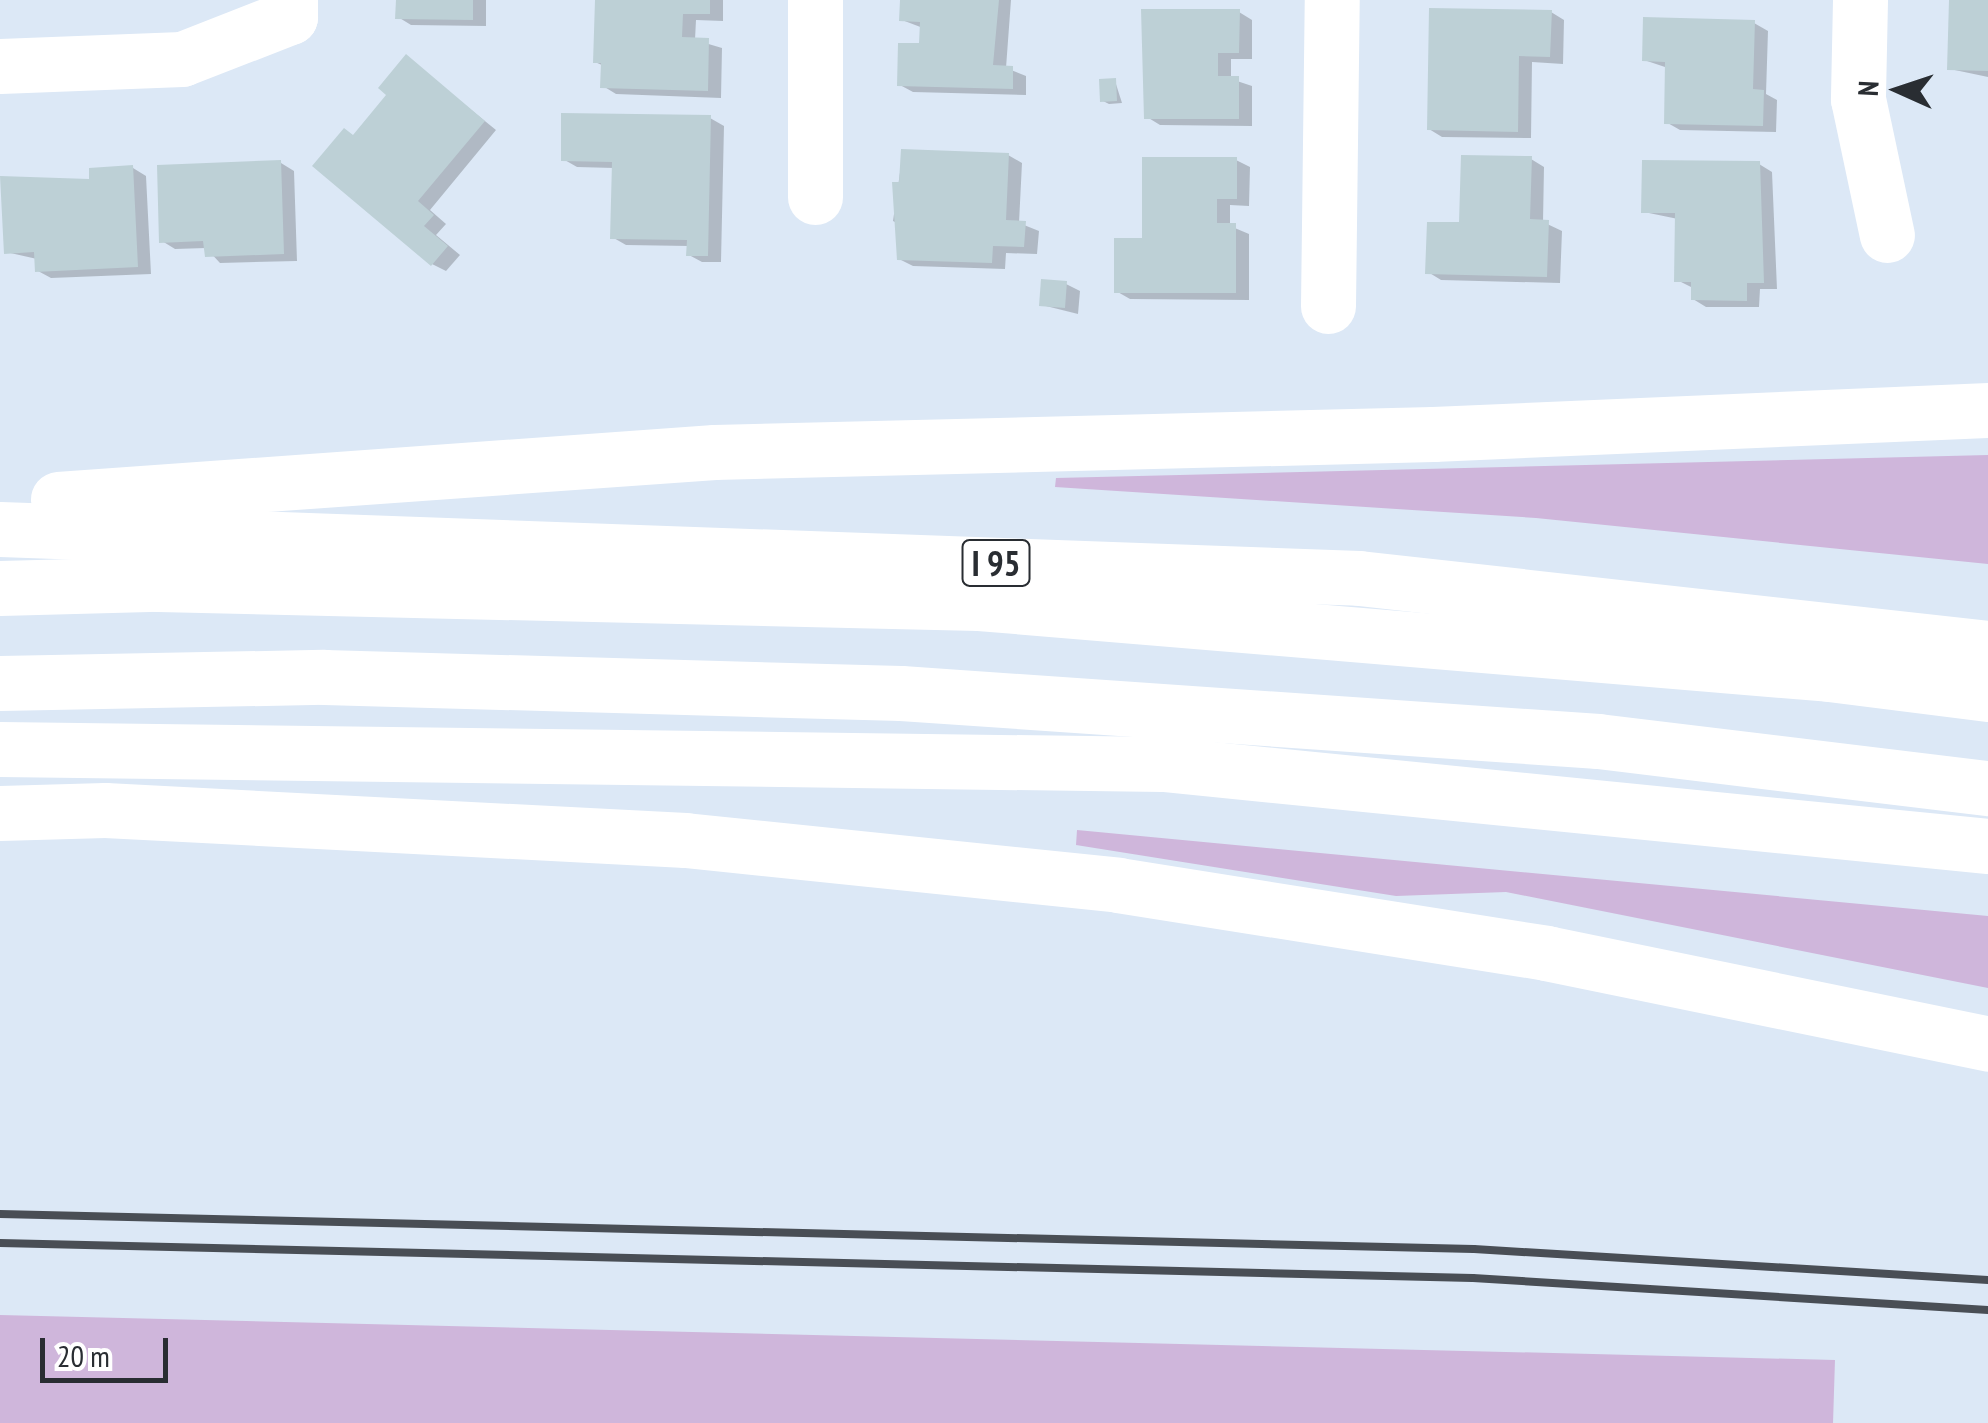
<!DOCTYPE html>
<style>
body{margin:0}
#map{position:relative;width:1988px;height:1423px;overflow:hidden;background:#dce8f6;font-family:"PT Sans Narrow",sans-serif}
div>[style]{position:absolute}
.green>*{inset:0;background:#cfb6db}
.shadow>*{inset:0;background:#0003}
.building>*{inset:0;background:#bdd0d6}
.minor>*{height:55px;margin:-27.5px;padding:0 27.5px;transform-origin:27.5px;border-radius:27.5px;background:#fff}
.highway>*{height:55px;margin:-27.5px;padding:0 27.5px;transform-origin:27.5px;border-radius:27.5px;background:#fff}
.rail>*{height:8px;margin:-4px;padding:0 4px;transform-origin:4px;border-radius:4px;background:#494e55}
span{translate:-50% -50%;white-space:nowrap;text-align:center;line-height:1.15;-webkit-text-stroke:8px #fff;paint-order:stroke}
.shield-label span{padding:2px 8px;background:#fff;border:2px solid;border-radius:8px;-webkit-text-stroke-width:0}
.shield-label{font-size:35px;color:#292d32;font-weight:700}
.north{position:absolute;left:1848px;top:40px;width:100px;height:100px;-webkit-text-stroke:8px #fff;paint-order:stroke;rotate:273deg;font-size:28px;font-weight:700;line-height:40px;text-align:center;color:#292d32}
.north::after{content:'';display:block;margin:auto;width:35px;height:45px;background:#292d32;clip-path:polygon(50% 0,100% 100%,50% 72%,0 100%)}
.scale{position:absolute;left:40px;top:1338px;width:128px;height:45px;box-sizing:border-box;border:5px solid #292d32;border-top:0;padding-left:12px;font-size:30px;line-height:35px;white-space:nowrap;color:#292d32;-webkit-text-stroke:8px #fff;paint-order:stroke}
</style>
<div id="map">
<div class="green">
<i style="clip-path:polygon(1988px 455px,1988px 564px,1536px 518px,1055px 487px,1056px 478px)"></i>
<i style="clip-path:polygon(1077px 830px,1988px 916px,1988px 988px,1506px 892px,1396px 896px,1076px 845px)"></i>
<i style="clip-path:polygon(0 1315px,1835px 1360px,1833px 1423px,0 1423px)"></i>
</div>
<div class="shadow">
<i style="clip-path:polygon(400px 0,486px 0,486px 26px,411px 25px,398px 17px)"></i>
<i style="clip-path:polygon(598px 0,723px 0,723px 21px,696px 20px,695px 40px,722px 48px,721px 98px,616px 94px,603px 86px,604px 66px,595px 62px)"></i>
<i style="clip-path:polygon(902px 0,1011px 0,1006px 68px,1026px 76px,1026px 95px,913px 92px,900px 85px,922px 46px,923px 28px,902px 20px)"></i>
<i style="clip-path:polygon(1951px 0,1988px 1px,1988px 77px,1950px 69px)"></i>
<i style="clip-path:polygon(1239px 12px,1252px 20px,1252px 59px,1231px 59px,1231px 79px,1252px 86px,1252px 126px,1160px 125px,1147px 117px)"></i>
<i style="clip-path:polygon(1551px 12px,1564px 20px,1563px 64px,1532px 62px,1531px 138px,1442px 137px,1429px 129px)"></i>
<i style="clip-path:polygon(1754px 23px,1768px 31px,1766px 94px,1777px 100px,1776px 132px,1680px 130px,1666px 122px,1668px 68px,1644px 60px)"></i>
<i style="clip-path:polygon(407px 58px,496px 130px,430px 210px,446px 224px,436px 235px,460px 255px,446px 271px,432px 264px,355px 137px,390px 95px)"></i>
<i style="clip-path:polygon(1115px 81px,1122px 103px,1109px 104px,1103px 101px)"></i>
<i style="clip-path:polygon(710px 118px,724px 126px,721px 262px,702px 262px,689px 255px,689px 246px,626px 245px,612px 237px,614px 168px,577px 167px,563px 159px)"></i>
<i style="clip-path:polygon(903px 152px,1008px 155px,1022px 163px,1019px 223px,1039px 231px,1037px 254px,1006px 253px,1005px 269px,913px 266px,899px 259px,901px 225px,893px 221px)"></i>
<i style="clip-path:polygon(1531px 159px,1544px 167px,1543px 222px,1562px 231px,1560px 283px,1441px 280px,1428px 272px,1461px 225px)"></i>
<i style="clip-path:polygon(1236px 160px,1250px 167px,1249px 206px,1230px 205px,1230px 226px,1249px 234px,1249px 300px,1130px 299px,1116px 291px,1145px 240px)"></i>
<i style="clip-path:polygon(281px 163px,294px 171px,297px 261px,220px 263px,206px 248px,175px 249px,162px 241px)"></i>
<i style="clip-path:polygon(1759px 164px,1772px 172px,1777px 289px,1760px 289px,1759px 307px,1706px 307px,1693px 299px,1693px 288px,1677px 280px,1678px 219px,1644px 212px)"></i>
<i style="clip-path:polygon(133px 168px,146px 176px,151px 274px,51px 278px,38px 271px,37px 259px,6px 252px,92px 181px)"></i>
<i style="clip-path:polygon(1066px 284px,1080px 291px,1078px 314px,1042px 305px)"></i>
</div>
<div class="building">
<i style="clip-path:polygon(396px 0,473px 0,473px 20px,395px 19px)"></i>
<i style="clip-path:polygon(595px 0,710px 0,710px 14px,683px 14px,682px 37px,709px 38px,708px 91px,600px 88px,601px 63px,593px 63px)"></i>
<i style="clip-path:polygon(900px 0,999px 0,993px 65px,1013px 66px,1013px 89px,897px 86px,898px 43px,919px 43px,920px 22px,899px 21px)"></i>
<i style="clip-path:polygon(1949px 0,1988px 0,1988px 71px,1947px 70px)"></i>
<i style="clip-path:polygon(1429px 8px,1552px 10px,1550px 57px,1519px 56px,1518px 132px,1427px 130px)"></i>
<i style="clip-path:polygon(1141px 9px,1240px 9px,1239px 53px,1218px 53px,1218px 76px,1239px 76px,1239px 119px,1144px 119px)"></i>
<i style="clip-path:polygon(1643px 17px,1755px 20px,1753px 89px,1764px 90px,1763px 126px,1664px 124px,1665px 62px,1642px 61px)"></i>
<i style="clip-path:polygon(406px 54px,485px 121px,418px 201px,434px 215px,424px 226px,448px 246px,431px 266px,312px 166px,344px 128px,353px 135px,386px 95px,378px 88px)"></i>
<i style="clip-path:polygon(1116px 78px,1117px 101px,1100px 102px,1099px 79px)"></i>
<i style="clip-path:polygon(561px 113px,711px 115px,708px 256px,686px 256px,687px 240px,610px 239px,612px 162px,561px 161px)"></i>
<i style="clip-path:polygon(901px 149px,1009px 153px,1006px 220px,1026px 221px,1024px 247px,993px 246px,992px 263px,897px 260px,892px 182px,899px 182px)"></i>
<i style="clip-path:polygon(1461px 155px,1532px 156px,1530px 219px,1549px 220px,1547px 277px,1425px 274px,1427px 222px,1459px 222px)"></i>
<i style="clip-path:polygon(1142px 157px,1237px 157px,1237px 199px,1217px 199px,1217px 223px,1236px 223px,1236px 293px,1114px 293px,1114px 238px,1142px 238px)"></i>
<i style="clip-path:polygon(281px 160px,284px 254px,205px 257px,203px 241px,159px 243px,157px 165px)"></i>
<i style="clip-path:polygon(1642px 160px,1760px 161px,1764px 283px,1747px 283px,1747px 301px,1691px 300px,1691px 282px,1674px 282px,1675px 213px,1641px 213px)"></i>
<i style="clip-path:polygon(133px 165px,138px 267px,35px 272px,34px 252px,4px 254px,0 176px,89px 179px,89px 168px)"></i>
<i style="clip-path:polygon(1041px 279px,1067px 281px,1065px 308px,1039px 306px)"></i>
</div>
<div class="minor">
<i style="left:1860px;top:0;width:99px;rotate:91.2deg"></i>
<i style="left:1858px;top:99px;width:139px;rotate:78deg"></i>
<i style="left:0;top:66px;width:182px;rotate:-2.2deg"></i>
<i style="left:182px;top:59px;width:116px;rotate:-21.3deg"></i>
<i style="left:290px;top:17px;width:17px;rotate:-90deg"></i>
<i style="left:815px;top:197px;width:197px;rotate:-90deg"></i>
<i style="left:1328px;top:306px;width:306px;rotate:-89.3deg"></i>
</div>
<div class="highway">
<i style="left:58px;top:499px;width:658px;rotate:-4.1deg"></i>
<i style="left:714px;top:452px;width:719px;rotate:-1.43deg"></i>
<i style="left:1433px;top:434px;width:556px;rotate:-2.48deg"></i>
<i style="left:0;top:529px;width:1360px;rotate:2.06deg"></i>
<i style="left:1359px;top:578px;width:633px;rotate:6.35deg"></i>
<i style="left:0;top:588px;width:158px;rotate:-1.5deg"></i>
<i style="left:158px;top:584px;width:821px;rotate:1.33deg"></i>
<i style="left:979px;top:603px;width:853px;rotate:4.77deg"></i>
<i style="left:1829px;top:674px;width:160px;rotate:7.2deg"></i>
<i style="left:0;top:683px;width:324px;rotate:-1.1deg"></i>
<i style="left:324px;top:677px;width:577px;rotate:1.59deg"></i>
<i style="left:901px;top:693px;width:699px;rotate:3.94deg"></i>
<i style="left:1598px;top:741px;width:393px;rotate:6.9deg"></i>
<i style="left:0;top:749px;width:1163px;rotate:0.74deg"></i>
<i style="left:1163px;top:764px;width:829px;rotate:5.68deg"></i>
<i style="left:0;top:813px;width:105px;rotate:-1.6deg"></i>
<i style="left:105px;top:810px;width:581px;rotate:2.96deg"></i>
<i style="left:685px;top:840px;width:435px;rotate:5.9deg"></i>
<i style="left:1118px;top:885px;width:433px;rotate:9deg"></i>
<i style="left:1546px;top:953px;width:451px;rotate:11.6deg"></i>
</div>
<div class="rail">
<i style="left:0;top:1214px;width:1474px;rotate:1.36deg"></i>
<i style="left:1474px;top:1249px;width:515px;rotate:3.45deg"></i>
<i style="left:0;top:1243px;width:1473px;rotate:1.36deg"></i>
<i style="left:1473px;top:1278px;width:516px;rotate:3.56deg"></i>
</div>
<div class="shield-label">
<span style="left:996px;top:563px">I 95</span>
</div>
<div class="north">N</div>
<div class="scale">20 m</div>
</div>
